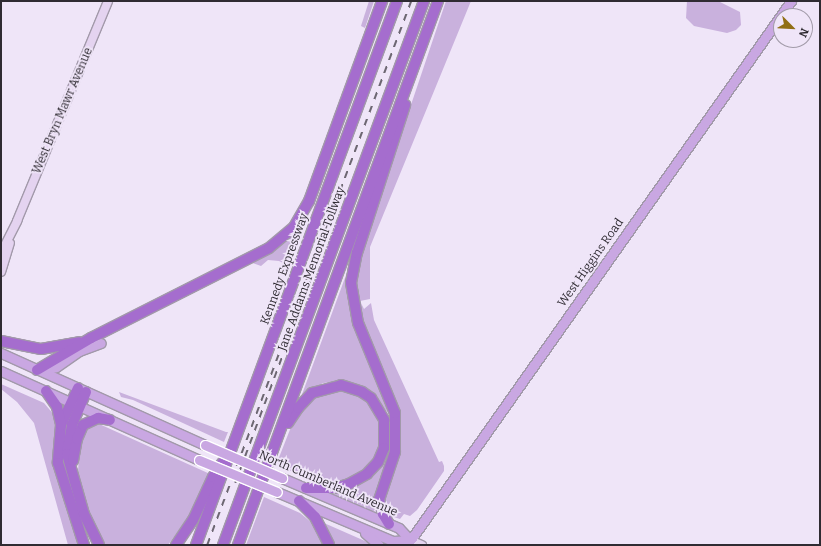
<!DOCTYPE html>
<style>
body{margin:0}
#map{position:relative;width:821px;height:546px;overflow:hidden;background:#efe5f8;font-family:Bitter,serif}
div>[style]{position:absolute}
.green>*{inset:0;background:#c9b1dd}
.roads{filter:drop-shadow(1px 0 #a299aa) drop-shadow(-1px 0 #a299aa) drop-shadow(0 1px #a299aa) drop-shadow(0 -1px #a299aa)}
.secondary>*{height:8px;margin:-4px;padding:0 4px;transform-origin:4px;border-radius:4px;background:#e4d3f0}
.primary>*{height:9px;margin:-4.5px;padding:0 4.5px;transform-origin:4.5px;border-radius:4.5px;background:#c9a7e2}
.highway>*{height:10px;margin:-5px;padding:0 5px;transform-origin:5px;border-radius:5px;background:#a56dce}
.rail>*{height:1.5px;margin-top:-0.75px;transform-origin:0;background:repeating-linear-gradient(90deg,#6d6772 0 7px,transparent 0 14px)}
.bridges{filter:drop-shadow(1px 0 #fff) drop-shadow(-1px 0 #fff) drop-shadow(0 1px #fff) drop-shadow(0 -1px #fff)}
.primary-bridge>*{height:9px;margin:-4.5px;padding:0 4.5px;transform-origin:4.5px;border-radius:4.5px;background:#c9a7e2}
span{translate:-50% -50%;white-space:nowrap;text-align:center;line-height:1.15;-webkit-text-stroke:3.5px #efe5f8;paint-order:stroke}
.street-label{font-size:12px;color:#2f2b32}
.frame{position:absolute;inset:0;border:2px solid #2f2b32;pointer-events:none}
.north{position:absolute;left:773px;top:8px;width:40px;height:40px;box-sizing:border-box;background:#efe5f8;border:1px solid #a29ba9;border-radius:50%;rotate:114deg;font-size:11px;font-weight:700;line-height:16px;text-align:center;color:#2f2b32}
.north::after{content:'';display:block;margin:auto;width:14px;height:18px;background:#916f15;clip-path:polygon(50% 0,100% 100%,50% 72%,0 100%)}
</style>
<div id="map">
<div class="green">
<i style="clip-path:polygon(369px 1px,374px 1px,365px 28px,361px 26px)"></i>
<i style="clip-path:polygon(446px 1px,471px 1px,370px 247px,370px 299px,360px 301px,364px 309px,371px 303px,374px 320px,439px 462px,442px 461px,444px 466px,444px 471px,417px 510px,410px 516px,404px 514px,400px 519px,391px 516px,384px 508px,384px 496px,399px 451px,401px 437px,400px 416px,362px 323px,355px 285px,358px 262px)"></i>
<i style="clip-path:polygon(687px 1px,718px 1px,740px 12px,741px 25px,736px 30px,727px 33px,694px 26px,686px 18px)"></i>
<i style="clip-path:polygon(309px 215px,286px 276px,283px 263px,279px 261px,268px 260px,261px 266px,250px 262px,284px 243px)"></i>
<i style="clip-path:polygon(349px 267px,347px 283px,352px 316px,391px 418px,391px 450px,377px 490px,375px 512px,331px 493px,351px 488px,373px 475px,389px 447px,390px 424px,388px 413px,368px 390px,343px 381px,323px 383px,301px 397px)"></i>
<i style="clip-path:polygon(1px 384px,44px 403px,55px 416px,54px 463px,81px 545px,68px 545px,34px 423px,17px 402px,1px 389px)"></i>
<i style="clip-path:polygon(337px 389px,359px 395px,369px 402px,380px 420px,381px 444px,376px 458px,366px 470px,336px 484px,310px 479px,276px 465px,293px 422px,305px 404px,314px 396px)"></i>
<i style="clip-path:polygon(119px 392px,226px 432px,228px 432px,224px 442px,133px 400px,121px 397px)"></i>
<i style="clip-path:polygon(97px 423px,210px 474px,194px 510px,168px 545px,106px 545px,102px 542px,90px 517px,78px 471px,80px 444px,86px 429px)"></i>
<i style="clip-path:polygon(264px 497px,300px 513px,317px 527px,325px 545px,246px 545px)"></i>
<i style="clip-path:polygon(324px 523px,365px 541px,372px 545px,334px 545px)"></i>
</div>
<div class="roads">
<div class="secondary">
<i style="left:1px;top:253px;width:36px;rotate:-63deg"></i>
<i style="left:17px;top:221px;width:238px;rotate:-67.5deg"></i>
<i style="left:1px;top:272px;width:30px;rotate:-73deg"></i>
<i style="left:410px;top:540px;width:13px;rotate:23deg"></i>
</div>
<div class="primary">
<i style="left:1px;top:353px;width:224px;rotate:24.3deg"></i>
<i style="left:38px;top:370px;width:18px;rotate:-9deg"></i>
<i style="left:56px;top:367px;width:28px;rotate:-35deg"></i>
<i style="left:79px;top:351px;width:23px;rotate:-20deg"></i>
<i style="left:1px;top:371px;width:217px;rotate:24.2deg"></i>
<i style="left:282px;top:478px;width:127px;rotate:23.1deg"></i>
<i style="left:399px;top:528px;width:16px;rotate:47deg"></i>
<i style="left:277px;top:492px;width:126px;rotate:22.9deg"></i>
<i style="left:393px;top:541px;width:17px;rotate:-3deg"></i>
<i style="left:365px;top:533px;width:18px;rotate:41deg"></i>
<i style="left:407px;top:545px;width:666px;rotate:-54.78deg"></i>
</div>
<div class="highway">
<i style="left:1px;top:341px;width:41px;rotate:11.3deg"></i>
<i style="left:41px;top:349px;width:39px;rotate:-10deg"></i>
<i style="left:37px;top:370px;width:63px;rotate:-30.7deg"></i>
<i style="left:91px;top:338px;width:199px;rotate:-26.8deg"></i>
<i style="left:269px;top:248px;width:33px;rotate:-40deg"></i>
<i style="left:294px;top:227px;width:30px;rotate:-60deg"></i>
<i style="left:309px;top:201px;width:213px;rotate:-69.9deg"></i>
<i style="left:78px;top:388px;width:41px;rotate:114.7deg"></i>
<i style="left:61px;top:425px;width:38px;rotate:95deg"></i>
<i style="left:58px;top:463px;width:86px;rotate:72.4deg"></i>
<i style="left:46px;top:391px;width:19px;rotate:55deg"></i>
<i style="left:57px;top:407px;width:18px;rotate:77deg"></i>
<i style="left:86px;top:392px;width:36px;rotate:113deg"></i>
<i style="left:72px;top:425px;width:29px;rotate:100deg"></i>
<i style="left:67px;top:454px;width:62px;rotate:74.2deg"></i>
<i style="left:84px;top:514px;width:34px;rotate:64deg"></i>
<i style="left:288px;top:423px;width:18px;rotate:-56deg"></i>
<i style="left:298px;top:408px;width:21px;rotate:-47deg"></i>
<i style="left:312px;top:393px;width:30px;rotate:-15deg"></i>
<i style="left:341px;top:385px;width:22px;rotate:18deg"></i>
<i style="left:362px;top:392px;width:11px;rotate:34deg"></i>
<i style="left:371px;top:398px;width:26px;rotate:59deg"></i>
<i style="left:384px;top:420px;width:28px;rotate:90deg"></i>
<i style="left:384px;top:448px;width:15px;rotate:113deg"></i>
<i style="left:378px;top:462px;width:16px;rotate:133deg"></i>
<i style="left:367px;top:474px;width:21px;rotate:151deg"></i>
<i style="left:349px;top:484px;width:14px;rotate:163deg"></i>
<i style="left:336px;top:488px;width:30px;rotate:180deg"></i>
<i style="left:73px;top:461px;width:22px;rotate:-80deg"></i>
<i style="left:77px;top:439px;width:15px;rotate:-67deg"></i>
<i style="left:83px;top:425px;width:17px;rotate:-25deg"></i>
<i style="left:98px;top:418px;width:12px;rotate:9deg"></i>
<i style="left:299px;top:501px;width:23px;rotate:45deg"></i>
<i style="left:315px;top:517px;width:31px;rotate:63deg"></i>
<i style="left:389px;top:524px;width:12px;rotate:-121deg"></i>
<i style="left:383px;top:514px;width:15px;rotate:-106deg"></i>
<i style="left:379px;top:500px;width:51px;rotate:-71.6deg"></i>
<i style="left:395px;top:452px;width:39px;rotate:-90deg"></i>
<i style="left:395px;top:413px;width:97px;rotate:-112.3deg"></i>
<i style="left:358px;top:323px;width:41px;rotate:-99.9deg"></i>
<i style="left:351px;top:283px;width:31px;rotate:-79deg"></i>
<i style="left:357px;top:253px;width:156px;rotate:-72deg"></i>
<i style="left:176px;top:545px;width:30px;rotate:-56deg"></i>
<i style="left:193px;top:520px;width:47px;rotate:-65.1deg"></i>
<i style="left:213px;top:477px;width:17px;rotate:-57deg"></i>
<i style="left:196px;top:545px;width:580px;rotate:-69.72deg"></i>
<i style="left:223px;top:545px;width:580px;rotate:-69.72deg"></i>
<i style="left:238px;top:545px;width:580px;rotate:-69.81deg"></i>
</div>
</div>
<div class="rail">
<i style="left:235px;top:483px;width:218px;rotate:-69.6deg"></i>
<i style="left:207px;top:545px;width:581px;rotate:-69.44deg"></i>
</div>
<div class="bridges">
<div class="primary-bridge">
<i style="left:205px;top:445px;width:84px;rotate:23.2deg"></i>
<i style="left:199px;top:460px;width:84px;rotate:22.3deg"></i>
</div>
</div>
<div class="street-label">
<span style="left:63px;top:111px;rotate:-67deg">West Bryn Mawr Avenue</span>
<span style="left:591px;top:263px;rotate:-55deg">West Higgins Road</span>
<span style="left:285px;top:269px;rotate:-70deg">Kennedy Expressway</span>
<span style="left:312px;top:269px;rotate:-70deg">Jane Addams Memorial Tollway</span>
<span style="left:328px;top:484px;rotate:23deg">North Cumberland Avenue</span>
</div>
<div class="frame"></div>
<div class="north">N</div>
</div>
